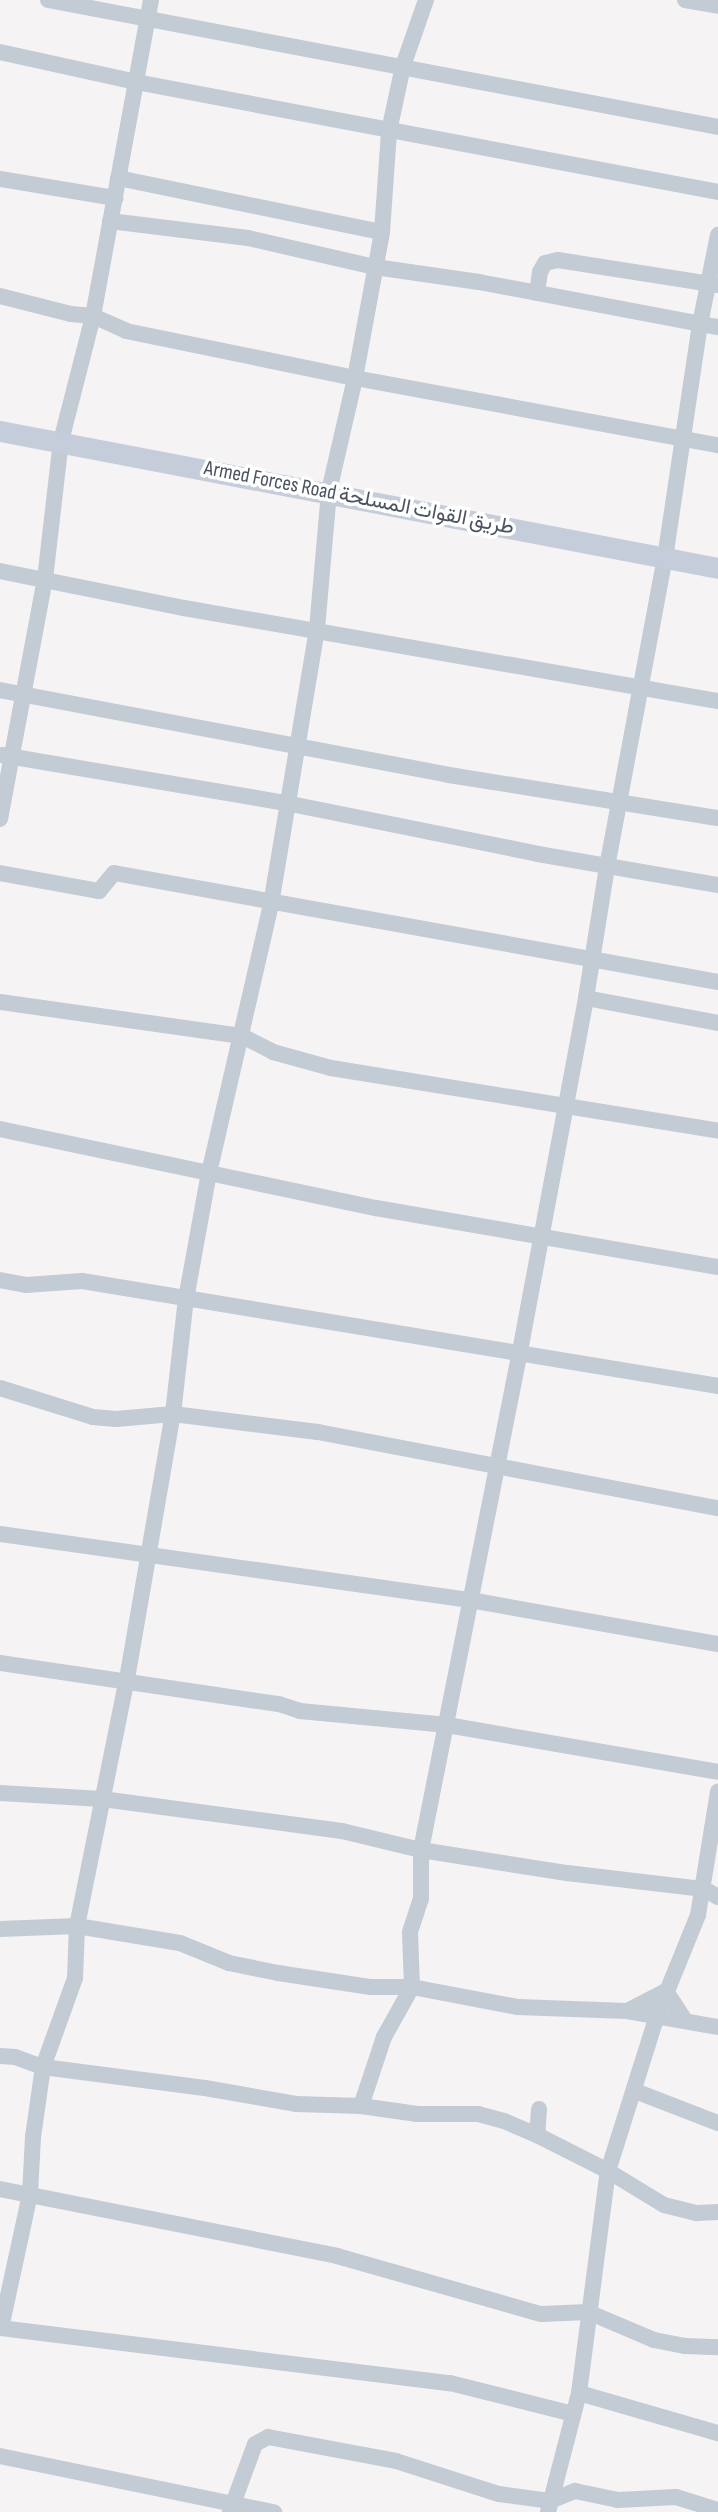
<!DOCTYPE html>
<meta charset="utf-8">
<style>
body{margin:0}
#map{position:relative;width:718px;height:2512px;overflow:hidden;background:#f5f3f3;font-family:"Sofia Sans Condensed",Vazirmatn,sans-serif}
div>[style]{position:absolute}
.street>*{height:16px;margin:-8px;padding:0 8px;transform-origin:8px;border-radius:8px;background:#c3cbd4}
.secondary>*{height:21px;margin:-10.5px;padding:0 10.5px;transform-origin:10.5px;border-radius:10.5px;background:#c5cddb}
span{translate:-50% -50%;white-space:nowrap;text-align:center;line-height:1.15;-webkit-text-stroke:7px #fff;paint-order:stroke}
.street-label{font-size:21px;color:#4a5361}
</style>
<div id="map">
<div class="street">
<i style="left:48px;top:0;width:682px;rotate:10.73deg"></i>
<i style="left:685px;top:0;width:34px;rotate:10deg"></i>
<i style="left:0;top:52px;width:139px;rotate:12.4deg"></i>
<i style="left:136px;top:82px;width:592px;rotate:10.7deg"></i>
<i style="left:118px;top:178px;width:269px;rotate:11.6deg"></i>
<i style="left:0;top:179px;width:117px;rotate:9.4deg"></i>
<i style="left:110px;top:221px;width:139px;rotate:7deg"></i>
<i style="left:248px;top:238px;width:130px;rotate:12.9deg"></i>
<i style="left:375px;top:267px;width:105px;rotate:8.2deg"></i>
<i style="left:479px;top:282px;width:243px;rotate:10.7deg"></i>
<i style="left:537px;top:293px;width:21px;rotate:-82deg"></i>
<i style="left:540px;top:272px;width:10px;rotate:-61deg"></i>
<i style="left:545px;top:263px;width:13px;rotate:-13deg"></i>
<i style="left:558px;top:260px;width:162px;rotate:8.9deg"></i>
<i style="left:0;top:296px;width:73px;rotate:14.2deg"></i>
<i style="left:71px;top:314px;width:22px;rotate:5deg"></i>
<i style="left:93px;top:316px;width:36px;rotate:24deg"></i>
<i style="left:126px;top:331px;width:234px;rotate:11.6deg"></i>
<i style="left:355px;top:378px;width:369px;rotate:10.5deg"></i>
<i style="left:0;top:571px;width:188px;rotate:11.4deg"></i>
<i style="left:184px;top:608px;width:542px;rotate:9.88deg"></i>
<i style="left:0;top:690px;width:457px;rotate:10.7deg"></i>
<i style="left:449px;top:775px;width:272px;rotate:9.1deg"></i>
<i style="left:2px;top:755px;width:288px;rotate:9.6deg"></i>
<i style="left:286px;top:803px;width:257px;rotate:11.4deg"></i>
<i style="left:538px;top:854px;width:183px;rotate:9.8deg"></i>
<i style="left:0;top:819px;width:244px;rotate:-79.4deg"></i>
<i style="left:45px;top:579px;width:139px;rotate:-83.4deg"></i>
<i style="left:61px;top:441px;width:129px;rotate:-75.6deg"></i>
<i style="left:93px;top:316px;width:321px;rotate:-79.6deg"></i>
<i style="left:0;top:873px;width:101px;rotate:10.3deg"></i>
<i style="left:99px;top:891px;width:23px;rotate:-50deg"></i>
<i style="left:114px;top:873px;width:614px;rotate:10.23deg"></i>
<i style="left:586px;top:998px;width:134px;rotate:10.7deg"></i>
<i style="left:0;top:1002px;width:244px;rotate:8deg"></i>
<i style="left:242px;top:1036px;width:35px;rotate:27deg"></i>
<i style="left:273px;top:1052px;width:60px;rotate:15.4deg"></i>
<i style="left:331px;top:1068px;width:392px;rotate:9.2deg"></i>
<i style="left:0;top:1129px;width:384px;rotate:11.9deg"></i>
<i style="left:376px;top:1208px;width:347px;rotate:9.8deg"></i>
<i style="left:0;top:1280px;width:26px;rotate:11deg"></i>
<i style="left:26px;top:1285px;width:56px;rotate:-4.1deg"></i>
<i style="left:82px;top:1281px;width:645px;rotate:9.37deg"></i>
<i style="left:0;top:1388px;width:97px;rotate:17.3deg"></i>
<i style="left:93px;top:1417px;width:23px;rotate:5deg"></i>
<i style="left:116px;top:1419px;width:57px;rotate:-5deg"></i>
<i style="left:173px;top:1414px;width:146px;rotate:7.1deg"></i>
<i style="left:318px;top:1432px;width:407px;rotate:10.8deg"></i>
<i style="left:0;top:1534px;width:475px;rotate:8deg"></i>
<i style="left:470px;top:1600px;width:252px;rotate:10.1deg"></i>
<i style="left:0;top:1663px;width:282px;rotate:8.4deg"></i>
<i style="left:279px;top:1704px;width:22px;rotate:18deg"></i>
<i style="left:300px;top:1711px;width:148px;rotate:5.4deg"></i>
<i style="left:447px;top:1725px;width:275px;rotate:9.8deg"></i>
<i style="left:0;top:1793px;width:102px;rotate:3.4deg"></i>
<i style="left:102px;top:1799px;width:242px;rotate:7.6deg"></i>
<i style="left:342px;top:1831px;width:81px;rotate:13.5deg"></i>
<i style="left:421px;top:1850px;width:148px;rotate:9deg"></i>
<i style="left:567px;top:1873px;width:138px;rotate:6.7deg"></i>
<i style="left:704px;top:1889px;width:16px;rotate:30deg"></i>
<i style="left:0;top:1929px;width:77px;rotate:-2.2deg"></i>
<i style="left:77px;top:1926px;width:104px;rotate:9.4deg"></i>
<i style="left:180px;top:1943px;width:53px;rotate:22.2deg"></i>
<i style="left:229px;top:1963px;width:50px;rotate:11.5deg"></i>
<i style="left:278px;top:1973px;width:94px;rotate:8.6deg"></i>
<i style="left:371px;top:1987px;width:41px"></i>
<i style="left:412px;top:1987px;width:108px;rotate:10.7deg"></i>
<i style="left:518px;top:2007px;width:109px;rotate:2.1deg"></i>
<i style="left:627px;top:2011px;width:92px;rotate:10deg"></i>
<i style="left:627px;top:2011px;width:44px;rotate:-27.1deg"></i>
<i style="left:666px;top:1991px;width:35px;rotate:57deg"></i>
<i style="left:0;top:2056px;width:15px;rotate:4deg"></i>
<i style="left:15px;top:2057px;width:30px;rotate:20deg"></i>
<i style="left:43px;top:2067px;width:163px;rotate:7.4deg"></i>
<i style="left:205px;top:2088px;width:92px;rotate:10deg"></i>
<i style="left:296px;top:2104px;width:65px;rotate:1.8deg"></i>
<i style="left:361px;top:2106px;width:57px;rotate:8.1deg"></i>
<i style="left:417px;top:2114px;width:61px"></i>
<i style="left:478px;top:2114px;width:27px;rotate:15deg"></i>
<i style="left:504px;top:2121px;width:36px;rotate:23deg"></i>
<i style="left:635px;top:2091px;width:89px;rotate:21.1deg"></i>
<i style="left:361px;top:2106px;width:73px;rotate:-71.6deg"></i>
<i style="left:384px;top:2037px;width:57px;rotate:-60.8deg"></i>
<i style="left:412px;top:1987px;width:55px;rotate:-92.1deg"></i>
<i style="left:410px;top:1932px;width:35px;rotate:-72deg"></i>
<i style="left:421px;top:1899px;width:49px;rotate:-90deg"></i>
<i style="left:421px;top:1850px;width:509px;rotate:-78.78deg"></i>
<i style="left:520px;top:1351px;width:359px;rotate:-79.4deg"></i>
<i style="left:586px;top:998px;width:133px;rotate:-80.9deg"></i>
<i style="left:607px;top:867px;width:314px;rotate:-79.4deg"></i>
<i style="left:665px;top:558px;width:237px;rotate:-81.5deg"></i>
<i style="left:700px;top:324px;width:91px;rotate:-78.6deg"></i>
<i style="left:539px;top:2109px;width:26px;rotate:94deg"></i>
<i style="left:537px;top:2135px;width:80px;rotate:26.9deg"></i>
<i style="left:608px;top:2171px;width:66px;rotate:31.3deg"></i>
<i style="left:664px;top:2205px;width:34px;rotate:14deg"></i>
<i style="left:697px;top:2213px;width:21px;rotate:-3deg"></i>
<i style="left:0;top:2189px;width:344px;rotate:11.2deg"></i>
<i style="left:337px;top:2256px;width:212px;rotate:15.9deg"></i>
<i style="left:541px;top:2314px;width:47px;rotate:-2.4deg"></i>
<i style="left:588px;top:2312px;width:72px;rotate:23deg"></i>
<i style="left:654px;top:2340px;width:32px;rotate:11deg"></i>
<i style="left:685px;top:2346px;width:33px;rotate:2deg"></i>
<i style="left:0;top:2328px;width:453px;rotate:7deg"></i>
<i style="left:450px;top:2383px;width:127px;rotate:14.1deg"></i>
<i style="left:1px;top:2328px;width:137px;rotate:-77.8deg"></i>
<i style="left:30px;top:2194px;width:57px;rotate:-87deg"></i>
<i style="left:33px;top:2137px;width:71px;rotate:-81.9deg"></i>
<i style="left:43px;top:2067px;width:95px;rotate:-70.2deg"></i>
<i style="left:75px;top:1978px;width:52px;rotate:-87.8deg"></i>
<i style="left:77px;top:1926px;width:252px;rotate:-78.6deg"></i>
<i style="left:127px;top:1679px;width:269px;rotate:-80.2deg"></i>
<i style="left:173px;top:1414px;width:116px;rotate:-83.6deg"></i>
<i style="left:186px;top:1299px;width:128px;rotate:-79.7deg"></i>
<i style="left:209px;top:1173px;width:276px;rotate:-77deg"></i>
<i style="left:271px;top:904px;width:279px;rotate:-80.5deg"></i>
<i style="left:317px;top:629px;width:139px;rotate:-85deg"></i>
<i style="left:329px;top:491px;width:116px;rotate:-77deg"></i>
<i style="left:355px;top:378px;width:148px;rotate:-79.5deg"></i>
<i style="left:382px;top:232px;width:101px;rotate:-86deg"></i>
<i style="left:389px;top:131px;width:66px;rotate:-77.8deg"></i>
<i style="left:403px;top:66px;width:70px;rotate:-70.8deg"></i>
<i style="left:579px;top:2393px;width:145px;rotate:16.1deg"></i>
<i style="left:0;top:2456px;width:280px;rotate:11.6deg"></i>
<i style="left:230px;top:2512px;width:72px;rotate:-69.8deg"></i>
<i style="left:255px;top:2444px;width:15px;rotate:-28deg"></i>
<i style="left:268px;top:2437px;width:130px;rotate:10.6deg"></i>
<i style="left:396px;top:2461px;width:108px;rotate:17.8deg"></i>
<i style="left:499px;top:2494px;width:51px;rotate:7.8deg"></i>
<i style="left:550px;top:2501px;width:27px;rotate:-22deg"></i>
<i style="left:575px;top:2491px;width:44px;rotate:11.8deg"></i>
<i style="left:618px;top:2500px;width:58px;rotate:-3deg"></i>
<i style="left:676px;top:2497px;width:44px;rotate:17.2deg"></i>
<i style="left:548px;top:2512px;width:123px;rotate:-75.4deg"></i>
<i style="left:579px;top:2393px;width:224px;rotate:-82.6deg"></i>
<i style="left:608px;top:2171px;width:163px;rotate:-72.5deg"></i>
<i style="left:657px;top:2016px;width:109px;rotate:-67.9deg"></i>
<i style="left:698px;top:1915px;width:125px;rotate:-80.8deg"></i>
</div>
<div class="secondary">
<i style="left:0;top:431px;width:731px;rotate:10.8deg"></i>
</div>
<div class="street-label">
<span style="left:359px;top:498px;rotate:11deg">Armed Forces Road طريق القوات المسلحة</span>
</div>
</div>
